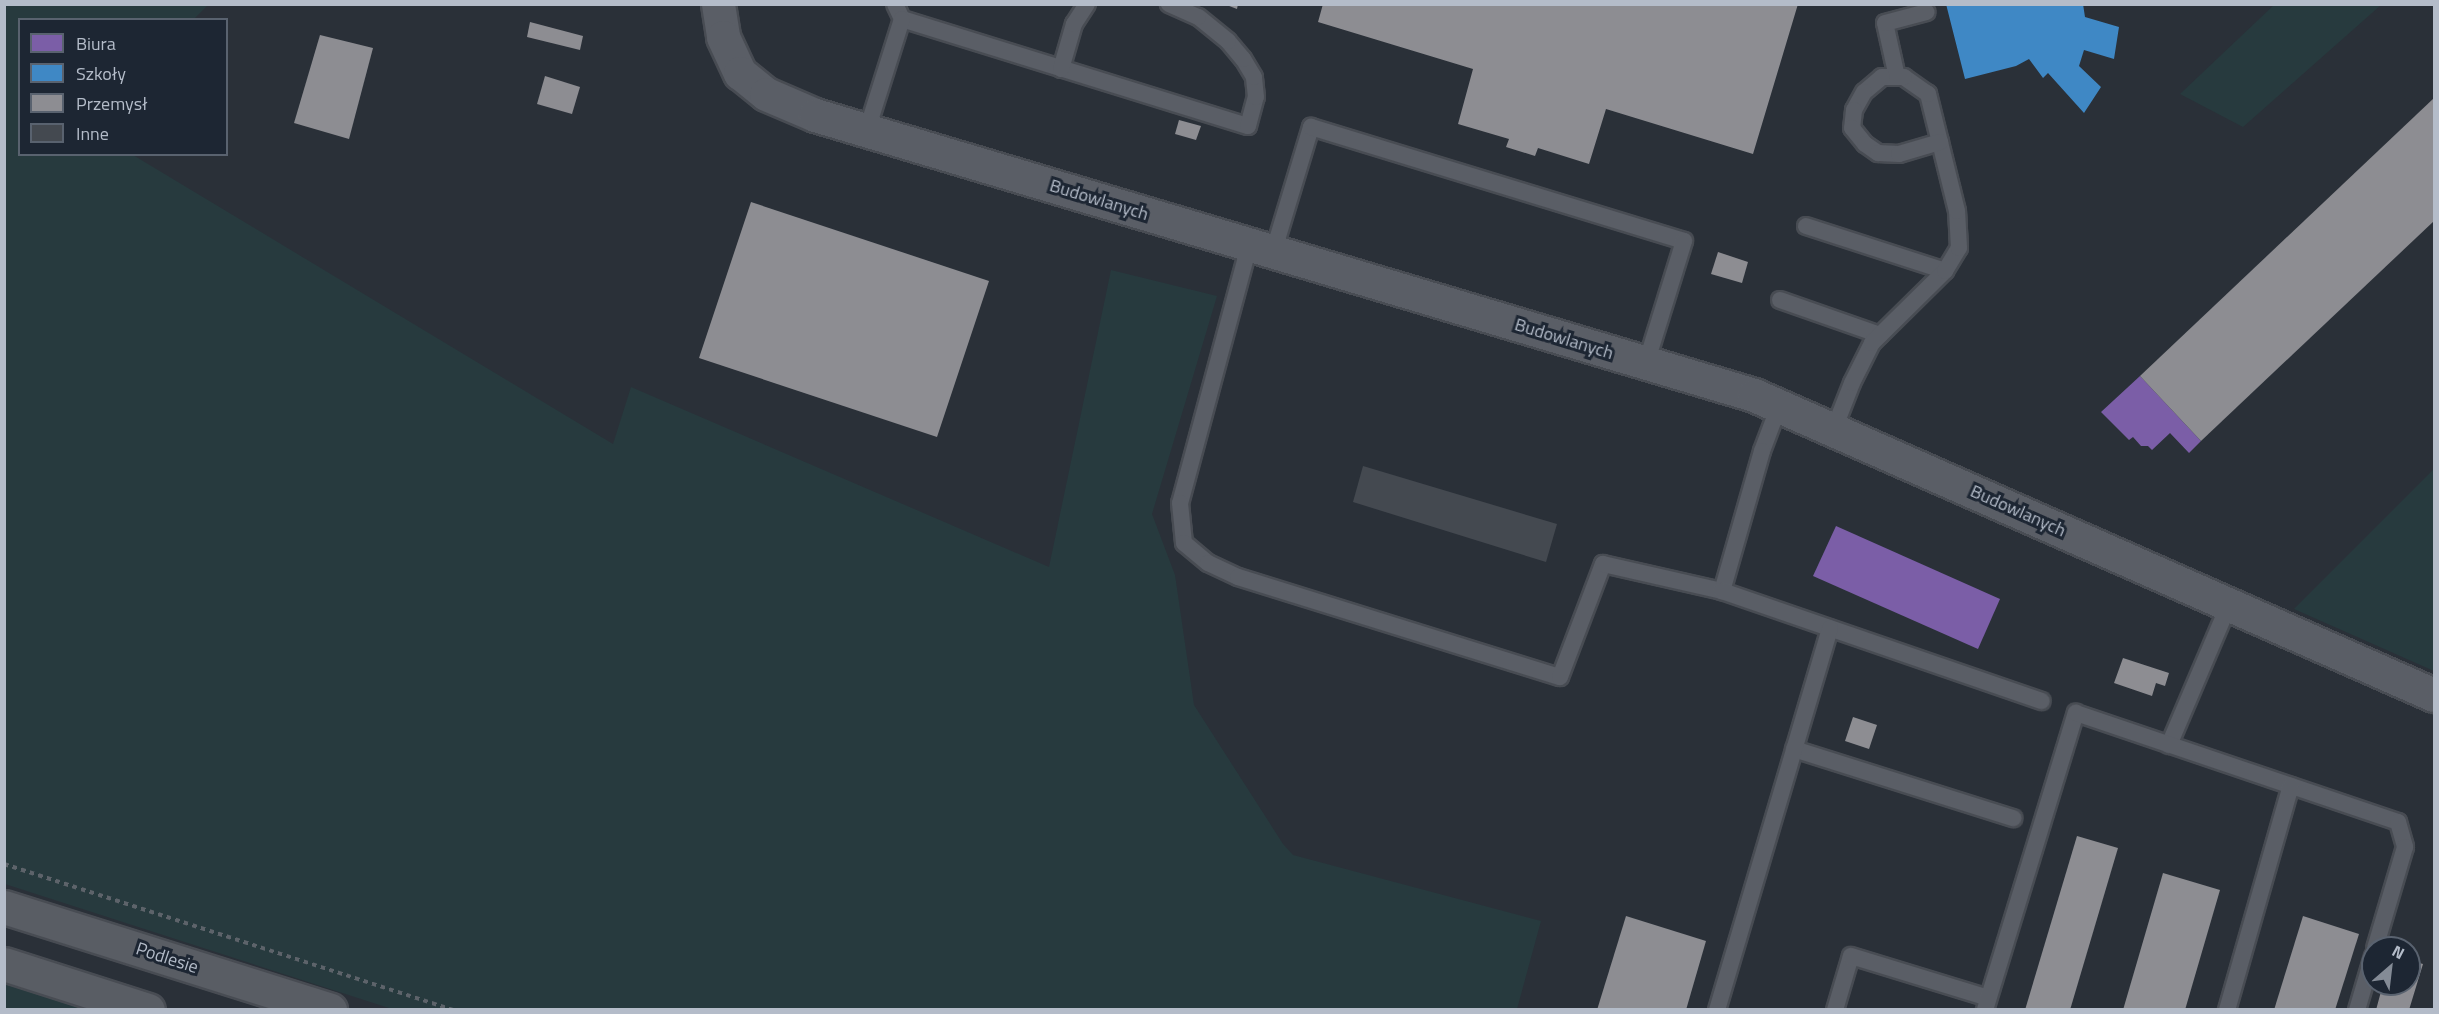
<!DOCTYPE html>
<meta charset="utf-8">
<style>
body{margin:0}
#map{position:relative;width:2439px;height:1014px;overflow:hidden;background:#2a3038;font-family:"Titillium Web",sans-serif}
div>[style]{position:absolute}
.green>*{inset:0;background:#273a3e}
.offices>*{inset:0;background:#7b5ea7}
.schools>*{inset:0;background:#3f88c5}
.industry>*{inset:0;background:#8d8d92}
.building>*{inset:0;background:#444950}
.path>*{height:4px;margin-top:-2px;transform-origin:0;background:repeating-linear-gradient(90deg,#5d636a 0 4.5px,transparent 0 9px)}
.roads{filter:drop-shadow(2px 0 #484c53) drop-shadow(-2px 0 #484c53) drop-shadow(0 2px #484c53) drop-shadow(0 -2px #484c53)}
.lane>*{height:16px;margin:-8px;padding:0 8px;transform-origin:8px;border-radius:8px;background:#5a5e66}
.street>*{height:33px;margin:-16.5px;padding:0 16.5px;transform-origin:16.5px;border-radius:16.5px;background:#5a5e66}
.secondary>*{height:33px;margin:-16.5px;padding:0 16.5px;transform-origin:16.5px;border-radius:16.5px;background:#595d64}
span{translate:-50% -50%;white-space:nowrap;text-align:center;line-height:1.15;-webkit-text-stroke:6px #1d2633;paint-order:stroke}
.street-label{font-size:18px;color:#b4bcc9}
.frame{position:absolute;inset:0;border:6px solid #b4bcc9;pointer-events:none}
.legend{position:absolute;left:18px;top:18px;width:210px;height:138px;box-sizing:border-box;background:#1d2633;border:2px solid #59626f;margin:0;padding:8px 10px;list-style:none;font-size:18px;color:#b4bcc9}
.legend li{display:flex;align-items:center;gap:12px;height:30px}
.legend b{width:30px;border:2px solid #59626f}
.north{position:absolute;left:2361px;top:936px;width:60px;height:60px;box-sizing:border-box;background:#1d2633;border:2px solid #59626f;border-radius:50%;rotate:28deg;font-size:16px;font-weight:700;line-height:24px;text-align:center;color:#b4bcc9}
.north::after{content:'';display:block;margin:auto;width:21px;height:27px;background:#848b96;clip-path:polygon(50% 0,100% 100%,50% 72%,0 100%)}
</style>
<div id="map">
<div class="green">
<i style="clip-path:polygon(209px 4px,194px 19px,20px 20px,20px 154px,133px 155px,613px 444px,631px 387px,1049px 567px,1111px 270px,1217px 296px,1152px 514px,1175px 575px,1194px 705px,1283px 844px,1293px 855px,1541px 921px,1517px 1009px,392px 1009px,5px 884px,5px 5px)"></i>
<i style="clip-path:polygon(2275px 4px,2381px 5px,2243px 127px,2180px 94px)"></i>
<i style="clip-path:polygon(2434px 469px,2434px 671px,2294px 609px)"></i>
<i style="clip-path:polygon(5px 974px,115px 1009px,5px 1009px)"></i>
</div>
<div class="offices">
<i style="clip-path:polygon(2140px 376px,2201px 441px,2189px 453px,2170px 433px,2152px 450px,2148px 446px,2141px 446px,2133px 437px,2129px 440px,2101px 412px)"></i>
<i style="clip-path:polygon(1836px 526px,2000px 599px,1978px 649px,1813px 576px)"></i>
</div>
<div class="schools">
<i style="clip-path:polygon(1946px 4px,2083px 4px,2085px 17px,2119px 27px,2114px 59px,2084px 50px,2079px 66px,2101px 87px,2084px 113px,2048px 73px,2043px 78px,2029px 59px,2016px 66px,1965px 79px)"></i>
</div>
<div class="industry">
<i style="clip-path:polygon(1224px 4px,1238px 4px,1237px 9px)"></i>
<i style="clip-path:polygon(1323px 4px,1798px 4px,1753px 154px,1606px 109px,1589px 164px,1538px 148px,1535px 156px,1506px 147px,1509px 139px,1458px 124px,1473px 69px,1318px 22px)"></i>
<i style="clip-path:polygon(530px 22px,583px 36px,580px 50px,527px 37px)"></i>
<i style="clip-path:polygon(320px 35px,373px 48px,349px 139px,294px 123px)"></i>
<i style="clip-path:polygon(545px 76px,580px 87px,572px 114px,537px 104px)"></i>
<i style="clip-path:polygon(2434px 98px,2434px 221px,2201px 441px,2140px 376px)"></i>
<i style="clip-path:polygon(1179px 120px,1201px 126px,1196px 140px,1175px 134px)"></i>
<i style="clip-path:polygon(751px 202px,989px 281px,937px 437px,699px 358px)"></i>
<i style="clip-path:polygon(1718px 252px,1748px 262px,1742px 283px,1711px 274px)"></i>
<i style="clip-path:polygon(2123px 658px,2169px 673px,2165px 686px,2156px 683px,2152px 696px,2114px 683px)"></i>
<i style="clip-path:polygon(1853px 717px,1877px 725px,1869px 749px,1845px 741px)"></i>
<i style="clip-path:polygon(2077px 836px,2118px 848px,2070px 1010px,2025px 1010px)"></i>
<i style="clip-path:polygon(2163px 873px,2220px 890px,2185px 1010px,2123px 1010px)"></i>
<i style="clip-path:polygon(1626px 916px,1706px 941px,1686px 1010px,1597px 1010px)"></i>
<i style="clip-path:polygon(2303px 916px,2359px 934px,2335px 1010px,2274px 1010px)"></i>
<i style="clip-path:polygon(2409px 960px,2423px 964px,2409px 1010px,2376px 1010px,2383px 984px,2409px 984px)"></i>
</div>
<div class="building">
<i style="clip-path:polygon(1363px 466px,1557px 524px,1546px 562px,1353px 502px)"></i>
</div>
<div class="path">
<i style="left:4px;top:864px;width:472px;rotate:18deg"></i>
</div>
<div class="roads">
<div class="lane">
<i style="left:895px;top:4px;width:17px;rotate:65deg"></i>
<i style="left:902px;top:19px;width:362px;rotate:17.2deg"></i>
<i style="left:1248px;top:126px;width:30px;rotate:-75deg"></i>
<i style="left:1256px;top:97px;width:20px;rotate:-96deg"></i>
<i style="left:1254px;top:77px;width:21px;rotate:-121deg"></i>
<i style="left:1243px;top:59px;width:23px;rotate:-130deg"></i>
<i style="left:1228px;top:41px;width:38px;rotate:-141deg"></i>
<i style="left:1198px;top:17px;width:32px;rotate:-156deg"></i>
<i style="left:1061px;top:69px;width:47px;rotate:-73.9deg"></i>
<i style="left:1074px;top:24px;width:24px;rotate:-57deg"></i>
<i style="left:1897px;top:77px;width:55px;rotate:-102.5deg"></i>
<i style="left:1885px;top:23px;width:43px;rotate:-14.7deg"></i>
<i style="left:867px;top:130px;width:116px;rotate:-72.5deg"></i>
<i style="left:1806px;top:226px;width:146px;rotate:17.9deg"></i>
<i style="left:1249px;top:246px;width:266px;rotate:105deg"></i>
<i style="left:1180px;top:503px;width:40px;rotate:84.3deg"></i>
<i style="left:1184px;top:543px;width:31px;rotate:40deg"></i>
<i style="left:1208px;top:563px;width:33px;rotate:25deg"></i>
<i style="left:1238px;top:577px;width:337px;rotate:17.3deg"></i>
<i style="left:1560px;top:677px;width:121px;rotate:-69.2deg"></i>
<i style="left:1603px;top:564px;width:122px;rotate:12.8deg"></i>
<i style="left:1273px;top:253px;width:132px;rotate:-73.2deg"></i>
<i style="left:1311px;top:127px;width:390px;rotate:17deg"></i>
<i style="left:1684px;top:241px;width:129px;rotate:107.2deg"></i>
<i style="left:1780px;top:300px;width:106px;rotate:19.3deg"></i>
<i style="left:1779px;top:406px;width:48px;rotate:110.7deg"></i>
<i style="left:1762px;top:451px;width:146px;rotate:105.9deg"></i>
<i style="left:1722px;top:591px;width:338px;rotate:19deg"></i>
<i style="left:1834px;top:429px;width:49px;rotate:-68.6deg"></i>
<i style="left:1852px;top:383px;width:45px;rotate:-63.4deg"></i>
<i style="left:1872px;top:343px;width:103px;rotate:-44.6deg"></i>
<i style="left:1945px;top:271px;width:27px;rotate:-59deg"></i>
<i style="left:1959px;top:248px;width:37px;rotate:-93deg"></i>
<i style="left:1957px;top:211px;width:121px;rotate:-103.9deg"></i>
<i style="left:1928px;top:94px;width:29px;rotate:-145deg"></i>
<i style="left:1904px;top:77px;width:22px;rotate:180deg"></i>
<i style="left:1882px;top:77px;width:23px;rotate:140deg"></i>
<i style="left:1864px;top:92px;width:21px;rotate:119deg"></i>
<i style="left:1854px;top:110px;width:18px;rotate:96deg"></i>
<i style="left:1852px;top:128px;width:21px;rotate:51deg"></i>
<i style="left:1865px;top:144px;width:16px;rotate:35deg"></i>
<i style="left:1878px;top:153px;width:21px;rotate:3deg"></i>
<i style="left:1899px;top:154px;width:43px;rotate:-16.3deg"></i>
<i style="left:2169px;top:745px;width:153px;rotate:-66.9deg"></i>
<i style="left:1794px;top:749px;width:230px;rotate:17.5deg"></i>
<i style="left:1717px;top:1010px;width:398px;rotate:-73.5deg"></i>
<i style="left:1835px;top:1010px;width:56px;rotate:-73.5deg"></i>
<i style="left:1851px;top:956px;width:143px;rotate:17deg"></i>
<i style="left:1985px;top:1010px;width:311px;rotate:-73deg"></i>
<i style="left:2076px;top:713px;width:340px;rotate:18.7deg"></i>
<i style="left:2398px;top:822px;width:26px;rotate:74deg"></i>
<i style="left:2405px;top:847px;width:105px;rotate:106.5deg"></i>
<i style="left:2227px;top:1010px;width:233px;rotate:-74.1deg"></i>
<i style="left:2357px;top:1010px;width:56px;rotate:-73.5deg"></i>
</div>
<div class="street">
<i style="left:718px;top:4px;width:33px;rotate:81deg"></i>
<i style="left:723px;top:37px;width:40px;rotate:65deg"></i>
<i style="left:740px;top:73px;width:33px;rotate:39deg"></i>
<i style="left:766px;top:94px;width:53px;rotate:23.2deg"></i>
<i style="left:815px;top:115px;width:980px;rotate:16.6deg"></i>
<i style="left:1754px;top:395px;width:743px;rotate:23.81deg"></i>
</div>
<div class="secondary">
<i style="left:4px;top:907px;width:342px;rotate:17.5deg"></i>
<i style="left:4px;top:964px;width:151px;rotate:17.7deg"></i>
</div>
</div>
<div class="street-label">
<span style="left:1099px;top:200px;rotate:17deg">Budowlanych</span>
<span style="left:1564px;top:339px;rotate:17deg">Budowlanych</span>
<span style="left:2018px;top:511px;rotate:24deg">Budowlanych</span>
<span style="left:167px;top:958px;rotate:18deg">Podlesie</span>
</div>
<div class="frame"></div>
<ul class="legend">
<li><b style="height:16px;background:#7b5ea7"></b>Biura</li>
<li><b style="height:16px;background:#3f88c5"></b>Szkoły</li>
<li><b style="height:16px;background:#8d8d92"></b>Przemysł</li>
<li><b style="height:16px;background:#444950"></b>Inne</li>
</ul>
<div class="north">N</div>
</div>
